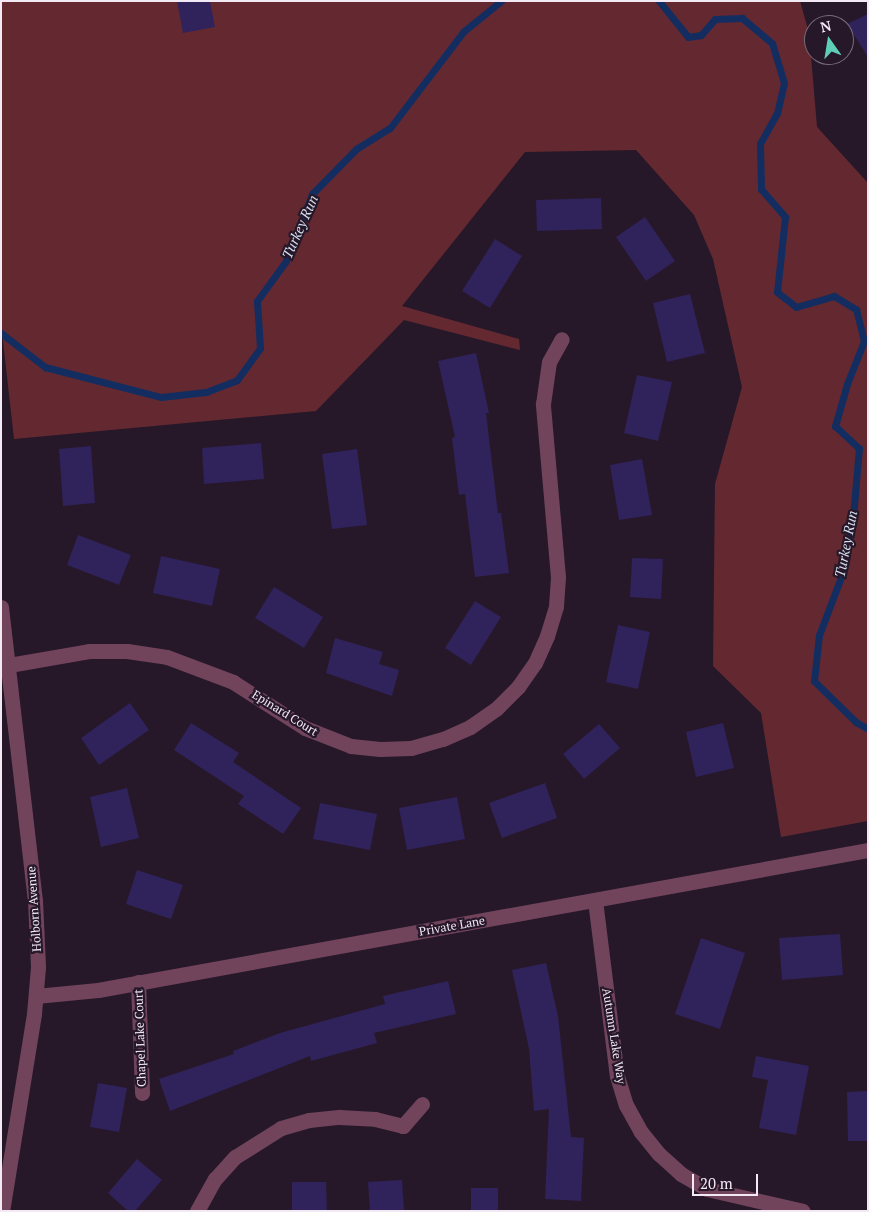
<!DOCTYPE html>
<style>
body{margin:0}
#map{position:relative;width:869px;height:1212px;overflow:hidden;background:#261829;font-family:"PT Serif",serif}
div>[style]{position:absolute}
.green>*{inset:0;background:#642930}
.stream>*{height:7px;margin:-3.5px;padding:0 3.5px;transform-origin:3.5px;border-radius:3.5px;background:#142d60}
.building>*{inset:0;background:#30225a}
.minor>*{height:15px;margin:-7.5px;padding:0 7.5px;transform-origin:7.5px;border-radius:7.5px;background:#71445c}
span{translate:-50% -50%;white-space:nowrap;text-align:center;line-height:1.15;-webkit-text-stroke:4.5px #261829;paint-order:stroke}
.street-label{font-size:12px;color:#f3e9f5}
.water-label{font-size:14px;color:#d6dff0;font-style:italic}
.frame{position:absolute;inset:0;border:2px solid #f3e9f5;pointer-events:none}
.north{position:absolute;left:804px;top:15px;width:50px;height:50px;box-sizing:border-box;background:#261829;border:1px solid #786c7b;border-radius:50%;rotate:347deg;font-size:14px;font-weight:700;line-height:20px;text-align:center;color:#f3e9f5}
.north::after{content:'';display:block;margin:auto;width:18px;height:22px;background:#5eceb8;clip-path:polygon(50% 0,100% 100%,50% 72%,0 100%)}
.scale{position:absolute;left:692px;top:1174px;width:66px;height:22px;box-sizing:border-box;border:2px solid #f3e9f5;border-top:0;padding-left:6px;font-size:15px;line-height:18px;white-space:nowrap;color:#f3e9f5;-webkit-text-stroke:4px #261829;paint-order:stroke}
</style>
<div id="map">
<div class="green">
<i style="clip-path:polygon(1px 1px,800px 1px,809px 33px,817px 127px,868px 183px,868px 821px,781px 837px,761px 713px,713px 666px,715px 484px,742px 387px,713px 259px,694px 215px,636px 150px,525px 152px,402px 306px,519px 339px,520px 350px,404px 320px,316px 411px,14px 439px,1px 323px)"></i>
</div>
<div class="stream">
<i style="left:659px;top:1px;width:46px;rotate:51.1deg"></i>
<i style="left:688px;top:37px;width:13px;rotate:-9deg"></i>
<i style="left:701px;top:35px;width:21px;rotate:-49deg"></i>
<i style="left:715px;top:19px;width:27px;rotate:-2deg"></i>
<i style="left:742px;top:18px;width:39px;rotate:40deg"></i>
<i style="left:772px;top:43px;width:42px;rotate:73.3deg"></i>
<i style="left:784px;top:83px;width:31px;rotate:103deg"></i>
<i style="left:777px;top:113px;width:35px;rotate:119deg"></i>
<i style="left:760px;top:144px;width:45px;rotate:88.7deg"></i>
<i style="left:761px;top:189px;width:37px;rotate:49deg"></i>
<i style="left:785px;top:217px;width:75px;rotate:96.1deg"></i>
<i style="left:777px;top:292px;width:24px;rotate:38deg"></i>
<i style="left:796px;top:307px;width:40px;rotate:-16deg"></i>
<i style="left:834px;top:296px;width:26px;rotate:31deg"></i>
<i style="left:856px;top:309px;width:33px;rotate:76deg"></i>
<i style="left:864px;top:341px;width:46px;rotate:111.6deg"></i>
<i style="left:847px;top:384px;width:44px;rotate:105.9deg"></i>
<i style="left:835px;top:426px;width:33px;rotate:43deg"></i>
<i style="left:859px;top:448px;width:68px;rotate:95deg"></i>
<i style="left:853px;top:516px;width:54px;rotate:99.6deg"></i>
<i style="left:844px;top:569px;width:71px;rotate:110.7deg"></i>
<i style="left:819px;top:635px;width:46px;rotate:96.2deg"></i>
<i style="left:814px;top:681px;width:59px;rotate:44.3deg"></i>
<i style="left:856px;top:722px;width:14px;rotate:30deg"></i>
<i style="left:1px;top:333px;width:56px;rotate:37.7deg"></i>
<i style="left:45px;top:367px;width:120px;rotate:14.5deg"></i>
<i style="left:161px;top:397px;width:45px;rotate:-6.3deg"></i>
<i style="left:206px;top:392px;width:33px;rotate:-21deg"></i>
<i style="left:237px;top:380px;width:39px;rotate:-54deg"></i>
<i style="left:260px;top:348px;width:47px;rotate:-93.7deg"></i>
<i style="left:257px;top:301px;width:49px;rotate:-54.1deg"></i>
<i style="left:286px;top:261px;width:72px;rotate:-68.8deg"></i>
<i style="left:312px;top:194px;width:63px;rotate:-45.6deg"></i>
<i style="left:356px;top:149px;width:40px;rotate:-32deg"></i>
<i style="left:390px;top:128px;width:122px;rotate:-52.7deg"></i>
<i style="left:464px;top:31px;width:48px;rotate:-39deg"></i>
</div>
<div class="building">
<i style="clip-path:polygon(177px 1px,210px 1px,215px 27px,183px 33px)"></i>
<i style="clip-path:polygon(868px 14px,868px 57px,847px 24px)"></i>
<i style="clip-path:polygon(601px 198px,602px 229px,537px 231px,536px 200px)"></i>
<i style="clip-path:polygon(645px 217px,675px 261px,646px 281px,616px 237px)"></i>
<i style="clip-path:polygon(495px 239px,522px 256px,490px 308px,462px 291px)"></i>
<i style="clip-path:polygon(690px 294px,705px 353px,667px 362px,653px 303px)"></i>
<i style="clip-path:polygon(476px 353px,489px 413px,486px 413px,498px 513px,501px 513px,509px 573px,475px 577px,465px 494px,459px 495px,452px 438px,455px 437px,438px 361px)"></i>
<i style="clip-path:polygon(637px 375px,672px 382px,658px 441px,624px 433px)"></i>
<i style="clip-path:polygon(261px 443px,264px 479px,204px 484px,202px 448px)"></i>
<i style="clip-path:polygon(91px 446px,95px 503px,63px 506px,59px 449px)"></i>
<i style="clip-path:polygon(357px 449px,367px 525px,332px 529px,322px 454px)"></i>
<i style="clip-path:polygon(642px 459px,652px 515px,619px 520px,610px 465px)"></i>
<i style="clip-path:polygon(78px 535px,131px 555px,119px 585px,67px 565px)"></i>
<i style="clip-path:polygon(161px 556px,220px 569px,212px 606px,153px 593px)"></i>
<i style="clip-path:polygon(632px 558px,663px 559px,661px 599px,630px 597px)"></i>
<i style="clip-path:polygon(274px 587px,323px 617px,304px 648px,255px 618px)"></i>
<i style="clip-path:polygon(475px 601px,501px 617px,471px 665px,445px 648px)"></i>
<i style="clip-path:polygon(618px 625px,650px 632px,638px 689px,606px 682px)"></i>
<i style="clip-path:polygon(335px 638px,383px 652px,379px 664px,399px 670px,392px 696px,326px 673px)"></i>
<i style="clip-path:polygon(130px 703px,149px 730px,99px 765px,81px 738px)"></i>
<i style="clip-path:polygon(191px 723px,239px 753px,233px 762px,301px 808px,283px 834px,238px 804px,244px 796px,174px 750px)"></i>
<i style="clip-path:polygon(723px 723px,734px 768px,696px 777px,686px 732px)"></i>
<i style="clip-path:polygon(599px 724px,620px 748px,584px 779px,563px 754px)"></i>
<i style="clip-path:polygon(545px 783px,557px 818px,502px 838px,489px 803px)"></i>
<i style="clip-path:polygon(127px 788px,139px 838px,101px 847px,90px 797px)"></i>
<i style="clip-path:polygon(457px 797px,465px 839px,407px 850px,399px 808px)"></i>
<i style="clip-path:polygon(320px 803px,377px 814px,370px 850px,313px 839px)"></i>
<i style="clip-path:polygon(137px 870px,183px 885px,171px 919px,126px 904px)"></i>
<i style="clip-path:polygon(840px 934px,843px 975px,782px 980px,779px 938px)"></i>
<i style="clip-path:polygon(701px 938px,745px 953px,720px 1029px,675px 1014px)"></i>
<i style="clip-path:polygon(546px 963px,558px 1016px,571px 1137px,584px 1138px,581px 1201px,545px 1199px,549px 1109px,534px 1111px,529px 1049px,512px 970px)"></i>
<i style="clip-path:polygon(448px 981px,456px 1014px,374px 1033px,377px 1043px,311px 1061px,310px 1056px,170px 1111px,159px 1079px,234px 1054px,233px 1051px,280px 1033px,385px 1004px,383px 996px)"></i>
<i style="clip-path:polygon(756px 1056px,809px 1066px,796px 1135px,759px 1128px,768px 1080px,752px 1077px)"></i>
<i style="clip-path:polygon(98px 1083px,127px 1088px,119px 1132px,90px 1127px)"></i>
<i style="clip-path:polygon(868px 1091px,868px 1141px,848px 1141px,847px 1092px)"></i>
<i style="clip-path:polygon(137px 1159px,162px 1180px,135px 1211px,128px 1211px,108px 1193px)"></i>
<i style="clip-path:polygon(402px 1180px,404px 1211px,370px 1211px,368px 1182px)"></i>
<i style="clip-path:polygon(292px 1182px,326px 1182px,327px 1211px,292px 1211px)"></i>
<i style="clip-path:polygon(471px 1188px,498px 1188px,498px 1211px,471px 1211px)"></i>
</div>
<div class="minor">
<i style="left:1px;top:607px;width:295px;rotate:83.4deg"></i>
<i style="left:35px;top:900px;width:67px;rotate:87.4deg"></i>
<i style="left:38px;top:967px;width:47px;rotate:94.9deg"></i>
<i style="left:34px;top:1014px;width:200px;rotate:99.2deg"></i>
<i style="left:9px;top:665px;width:81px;rotate:-9.9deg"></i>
<i style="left:89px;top:651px;width:38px"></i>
<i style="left:127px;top:651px;width:40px;rotate:8.5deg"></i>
<i style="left:167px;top:657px;width:71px;rotate:20.7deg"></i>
<i style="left:233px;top:682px;width:85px;rotate:32.6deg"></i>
<i style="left:305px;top:728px;width:49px;rotate:21.4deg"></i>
<i style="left:351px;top:746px;width:29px;rotate:6deg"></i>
<i style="left:380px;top:749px;width:31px;rotate:-2deg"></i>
<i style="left:411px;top:748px;width:33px;rotate:-16deg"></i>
<i style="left:443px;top:739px;width:30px;rotate:-24deg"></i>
<i style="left:470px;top:727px;width:33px;rotate:-35deg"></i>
<i style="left:497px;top:708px;width:30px;rotate:-45deg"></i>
<i style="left:518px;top:687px;width:29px;rotate:-55deg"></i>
<i style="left:535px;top:663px;width:30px;rotate:-66deg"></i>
<i style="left:547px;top:636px;width:31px;rotate:-73deg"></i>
<i style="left:556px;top:606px;width:29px;rotate:-86deg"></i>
<i style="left:558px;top:577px;width:174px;rotate:-95deg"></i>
<i style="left:543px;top:404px;width:42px;rotate:-81.9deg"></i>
<i style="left:549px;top:362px;width:26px;rotate:-61deg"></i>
<i style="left:595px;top:900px;width:177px;rotate:82.9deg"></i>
<i style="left:617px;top:1076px;width:30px;rotate:73deg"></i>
<i style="left:626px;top:1105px;width:31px;rotate:61deg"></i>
<i style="left:641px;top:1132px;width:28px;rotate:51deg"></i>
<i style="left:659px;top:1154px;width:30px;rotate:42deg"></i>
<i style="left:681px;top:1174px;width:30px;rotate:30deg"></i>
<i style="left:707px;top:1189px;width:98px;rotate:12.9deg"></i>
<i style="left:138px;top:982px;width:111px;rotate:87.9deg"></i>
<i style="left:36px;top:996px;width:62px;rotate:-5.5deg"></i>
<i style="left:98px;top:990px;width:783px;rotate:-10.3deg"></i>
<i style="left:197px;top:1211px;width:37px;rotate:-61deg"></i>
<i style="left:215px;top:1179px;width:30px;rotate:-48deg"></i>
<i style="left:235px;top:1157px;width:54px;rotate:-32.2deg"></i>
<i style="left:281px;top:1128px;width:29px;rotate:-16deg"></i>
<i style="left:309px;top:1120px;width:30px;rotate:-6deg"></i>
<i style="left:339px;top:1117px;width:36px;rotate:3deg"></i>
<i style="left:375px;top:1119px;width:29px;rotate:14deg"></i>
<i style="left:403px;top:1126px;width:29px;rotate:-49deg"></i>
</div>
<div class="street-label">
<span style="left:285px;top:713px;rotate:32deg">Epinard Court</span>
<span style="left:34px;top:909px;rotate:-94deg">Holborn Avenue</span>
<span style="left:452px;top:926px;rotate:-10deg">Private Lane</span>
<span style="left:614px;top:1036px;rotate:81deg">Autumn Lake Way</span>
<span style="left:140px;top:1038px;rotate:-92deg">Chapel Lake Court</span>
</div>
<div class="water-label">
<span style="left:300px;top:227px;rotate:-66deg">Turkey Run</span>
<span style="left:846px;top:544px;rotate:-79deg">Turkey Run</span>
</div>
<div class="frame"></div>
<div class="north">N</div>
<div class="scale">20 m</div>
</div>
